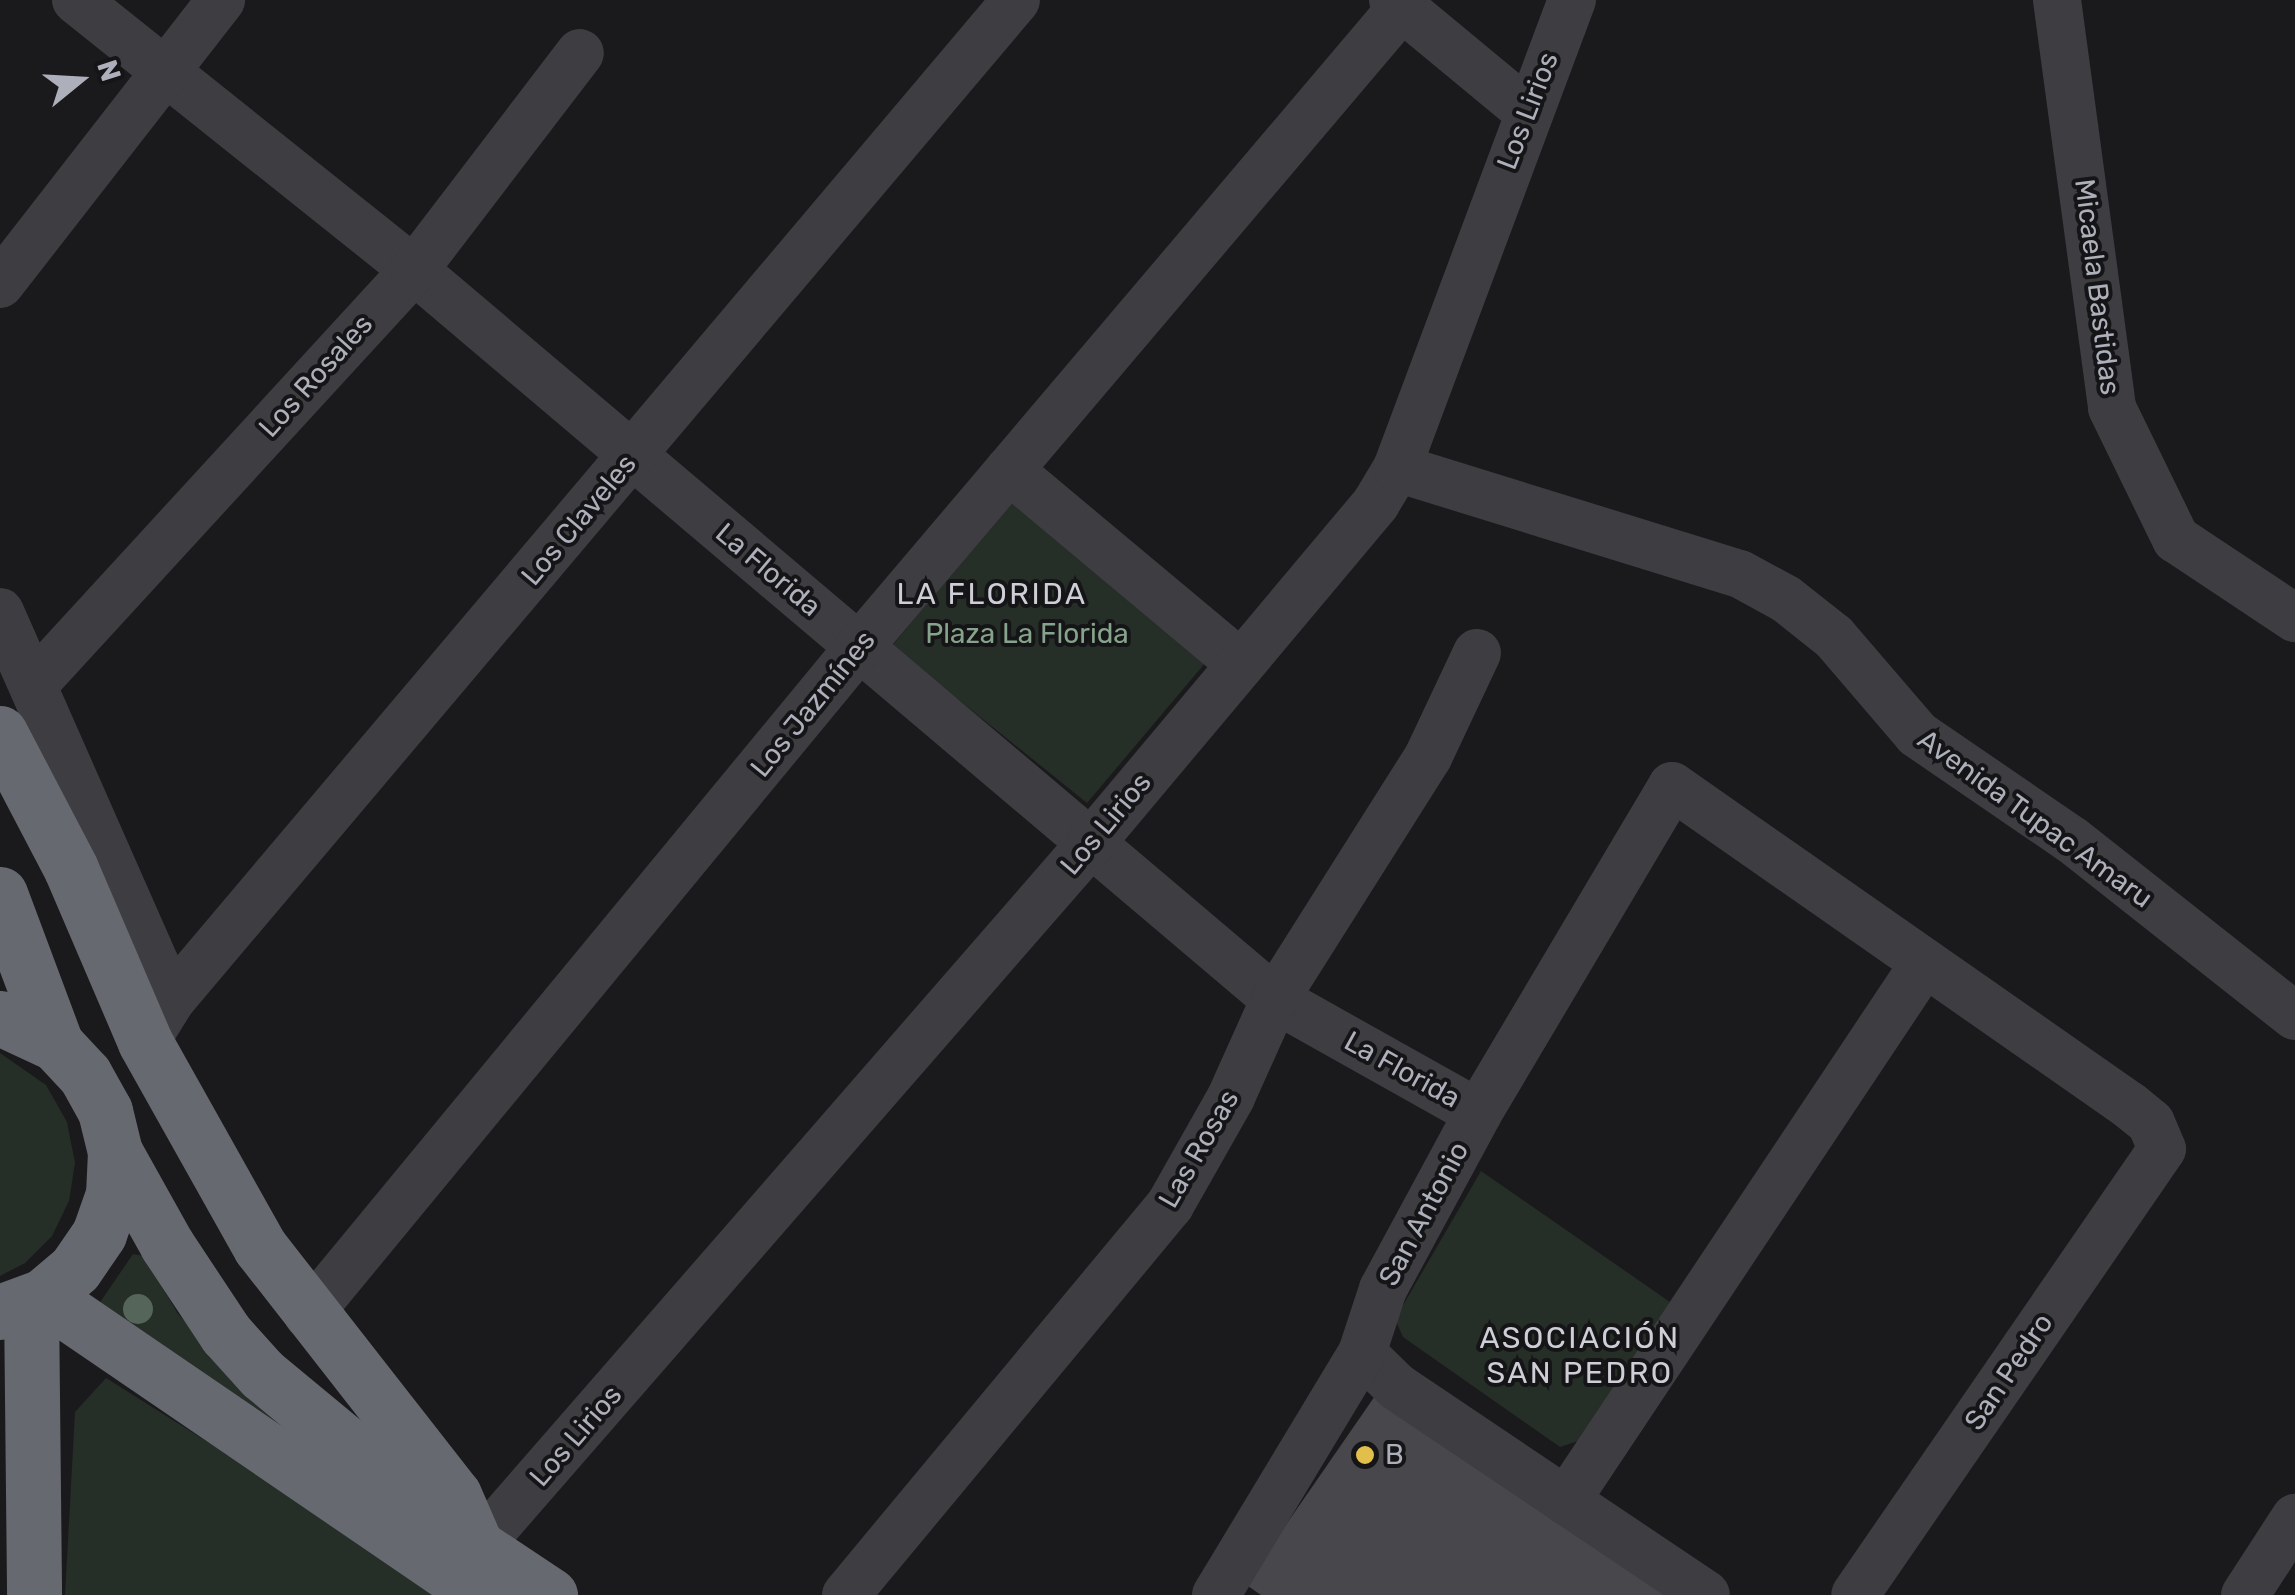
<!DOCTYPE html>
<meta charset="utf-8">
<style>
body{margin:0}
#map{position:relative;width:2295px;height:1595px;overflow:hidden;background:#1a1a1c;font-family:Rubik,sans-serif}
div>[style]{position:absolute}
.green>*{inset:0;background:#262e28}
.building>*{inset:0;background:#47474c}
.minor>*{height:48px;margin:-24px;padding:0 24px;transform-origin:24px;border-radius:24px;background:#3d3d42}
.highway>*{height:55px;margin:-27.5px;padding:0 27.5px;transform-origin:27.5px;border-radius:27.5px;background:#676971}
.trees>*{width:30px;height:30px;margin:-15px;border-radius:50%;background:#556559}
.dots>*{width:28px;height:28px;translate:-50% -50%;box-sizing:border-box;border:5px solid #151517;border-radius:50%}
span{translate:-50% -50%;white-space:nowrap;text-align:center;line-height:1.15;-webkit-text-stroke:8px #151517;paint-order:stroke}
.street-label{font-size:28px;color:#adb0ba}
.park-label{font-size:28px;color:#86a38b}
.poi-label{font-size:28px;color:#adb0ba}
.left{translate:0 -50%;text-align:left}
.neighbourhood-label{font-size:30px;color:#cecfd6;letter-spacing:2.5px}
.north{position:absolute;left:30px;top:30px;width:100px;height:100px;-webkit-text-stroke:8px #151517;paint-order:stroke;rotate:72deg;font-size:28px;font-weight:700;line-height:40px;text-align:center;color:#adb0ba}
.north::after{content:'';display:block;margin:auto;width:35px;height:45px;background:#adb0ba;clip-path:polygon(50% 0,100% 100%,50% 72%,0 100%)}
</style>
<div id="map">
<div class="green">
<i style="clip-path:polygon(1013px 499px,1206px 662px,1087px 803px,892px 646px)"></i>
<i style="clip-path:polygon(0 1053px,46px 1085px,67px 1122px,75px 1163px,69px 1201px,52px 1236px,25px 1263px,0 1276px)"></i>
<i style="clip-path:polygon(1481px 1171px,1670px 1302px,1578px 1441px,1560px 1447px,1403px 1337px,1395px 1319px)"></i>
<i style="clip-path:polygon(133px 1254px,144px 1256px,178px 1314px,264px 1407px,424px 1517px,92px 1314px)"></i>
<i style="clip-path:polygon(106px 1378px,451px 1595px,65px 1595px,75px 1412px)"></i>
</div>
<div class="building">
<i style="clip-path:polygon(1377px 1393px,1677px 1595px,1261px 1595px,1245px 1584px)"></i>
</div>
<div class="minor">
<i style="left:76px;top:0;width:433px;rotate:38.6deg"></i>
<i style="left:414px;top:270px;width:1128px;rotate:40.25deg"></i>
<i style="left:1275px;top:999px;width:233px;rotate:29.3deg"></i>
<i style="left:1393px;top:0;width:174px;rotate:39.6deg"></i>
<i style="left:2057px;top:0;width:412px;rotate:82.3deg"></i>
<i style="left:2112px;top:408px;width:146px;rotate:64deg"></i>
<i style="left:2176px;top:539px;width:143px;rotate:33.6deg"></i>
<i style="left:0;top:284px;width:360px;rotate:-52.1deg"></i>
<i style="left:1397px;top:468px;width:359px;rotate:17.2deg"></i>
<i style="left:1740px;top:574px;width:52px;rotate:28.5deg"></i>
<i style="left:1786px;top:599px;width:61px;rotate:38.4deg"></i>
<i style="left:1834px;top:637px;width:128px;rotate:49.4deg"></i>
<i style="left:1917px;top:734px;width:188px;rotate:34.4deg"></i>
<i style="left:2072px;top:840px;width:284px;rotate:38.3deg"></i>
<i style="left:1009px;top:470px;width:302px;rotate:39.9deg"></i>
<i style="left:0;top:612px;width:424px;rotate:66.2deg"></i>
<i style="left:34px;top:684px;width:562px;rotate:-47.45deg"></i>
<i style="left:414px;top:270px;width:273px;rotate:-52.6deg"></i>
<i style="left:145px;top:1042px;width:49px;rotate:-58.2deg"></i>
<i style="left:171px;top:1000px;width:1309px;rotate:-49.8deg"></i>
<i style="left:308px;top:1315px;width:866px;rotate:-50.48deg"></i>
<i style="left:859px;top:647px;width:839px;rotate:-49.69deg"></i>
<i style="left:1362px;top:1353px;width:49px;rotate:44.2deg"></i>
<i style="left:1397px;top:1387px;width:372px;rotate:33.9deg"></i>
<i style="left:1566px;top:1501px;width:644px;rotate:-56.33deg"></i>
<i style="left:477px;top:1548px;width:935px;rotate:-48.95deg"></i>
<i style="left:1091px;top:843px;width:444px;rotate:-50deg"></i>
<i style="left:1376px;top:503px;width:41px;rotate:-59deg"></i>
<i style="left:1397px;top:468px;width:500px;rotate:-69.5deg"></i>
<i style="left:846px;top:1595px;width:507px;rotate:-50.28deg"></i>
<i style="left:1170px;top:1205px;width:124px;rotate:-60.5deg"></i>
<i style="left:1231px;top:1097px;width:107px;rotate:-65.8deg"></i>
<i style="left:1275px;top:999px;width:286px;rotate:-57.7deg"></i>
<i style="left:1428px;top:757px;width:115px;rotate:-64.8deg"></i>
<i style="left:1216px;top:1595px;width:283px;rotate:-58.9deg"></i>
<i style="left:1362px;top:1353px;width:67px;rotate:-71.8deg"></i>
<i style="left:1383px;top:1289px;width:200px;rotate:-61.6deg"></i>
<i style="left:1478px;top:1113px;width:380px;rotate:-59.3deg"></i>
<i style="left:1672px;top:786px;width:557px;rotate:34.92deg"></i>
<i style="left:2129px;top:1105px;width:28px;rotate:39deg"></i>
<i style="left:2151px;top:1123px;width:28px;rotate:67deg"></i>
<i style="left:2162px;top:1149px;width:541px;rotate:124.54deg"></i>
<i style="left:2245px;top:1595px;width:92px;rotate:-57deg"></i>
</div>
<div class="highway">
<i style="left:0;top:733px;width:153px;rotate:62.4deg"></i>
<i style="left:71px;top:869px;width:188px;rotate:66.8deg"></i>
<i style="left:145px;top:1042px;width:235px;rotate:60.7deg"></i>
<i style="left:260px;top:1247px;width:315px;rotate:52deg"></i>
<i style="left:454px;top:1495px;width:58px;rotate:66.5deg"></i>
<i style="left:0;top:894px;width:160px;rotate:69.5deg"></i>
<i style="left:0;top:1018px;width:62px;rotate:24.9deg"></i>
<i style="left:56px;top:1044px;width:42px;rotate:46.9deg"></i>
<i style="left:85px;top:1075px;width:41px;rotate:60.9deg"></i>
<i style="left:105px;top:1111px;width:42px;rotate:76.3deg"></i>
<i style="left:115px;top:1152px;width:42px;rotate:92.7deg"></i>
<i style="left:113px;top:1194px;width:42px;rotate:109.3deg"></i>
<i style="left:99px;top:1234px;width:42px;rotate:124.4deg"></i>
<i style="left:75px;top:1269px;width:42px;rotate:139.8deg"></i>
<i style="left:43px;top:1296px;width:46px;rotate:159.6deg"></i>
<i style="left:115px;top:1152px;width:107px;rotate:60.8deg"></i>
<i style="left:167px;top:1245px;width:107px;rotate:56.5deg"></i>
<i style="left:226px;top:1334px;width:54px;rotate:48deg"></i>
<i style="left:262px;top:1374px;width:239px;rotate:39.6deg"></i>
<i style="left:446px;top:1526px;width:125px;rotate:33.6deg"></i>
<i style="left:43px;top:1296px;width:527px;rotate:34.32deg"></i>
<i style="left:31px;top:1301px;width:294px;rotate:89.4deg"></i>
</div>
<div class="trees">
<i style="left:138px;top:1309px"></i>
</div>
<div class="dots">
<i style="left:1365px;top:1455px;background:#e2be4b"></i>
</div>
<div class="street-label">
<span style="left:1528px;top:111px;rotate:-69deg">Los Lirios</span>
<span style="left:2097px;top:287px;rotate:83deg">Micaela Bastidas</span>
<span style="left:316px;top:376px;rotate:-48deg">Los Rosales</span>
<span style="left:579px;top:520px;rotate:-50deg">Los Claveles</span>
<span style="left:768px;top:570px;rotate:40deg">La Florida</span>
<span style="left:813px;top:704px;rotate:-51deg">Los Jazmínes</span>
<span style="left:2035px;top:819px;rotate:36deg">Avenida Tupac Amaru</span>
<span style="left:1106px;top:824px;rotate:-50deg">Los Lirios</span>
<span style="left:1402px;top:1070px;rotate:29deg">La Florida</span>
<span style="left:1199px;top:1149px;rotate:-60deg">Las Rosas</span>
<span style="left:1424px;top:1214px;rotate:-62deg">San Antonio</span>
<span style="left:2009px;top:1372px;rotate:-56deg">San Pedro</span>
<span style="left:576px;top:1436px;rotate:-49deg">Los Lirios</span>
</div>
<div class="park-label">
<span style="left:1027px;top:634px">Plaza La Florida</span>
</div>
<div class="poi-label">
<span class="left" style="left:1385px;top:1455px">B</span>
</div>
<div class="neighbourhood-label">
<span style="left:992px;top:594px">LA FLORIDA</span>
<span style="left:1580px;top:1355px">ASOCIACIÓN<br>SAN PEDRO</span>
</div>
<div class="north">N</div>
</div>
